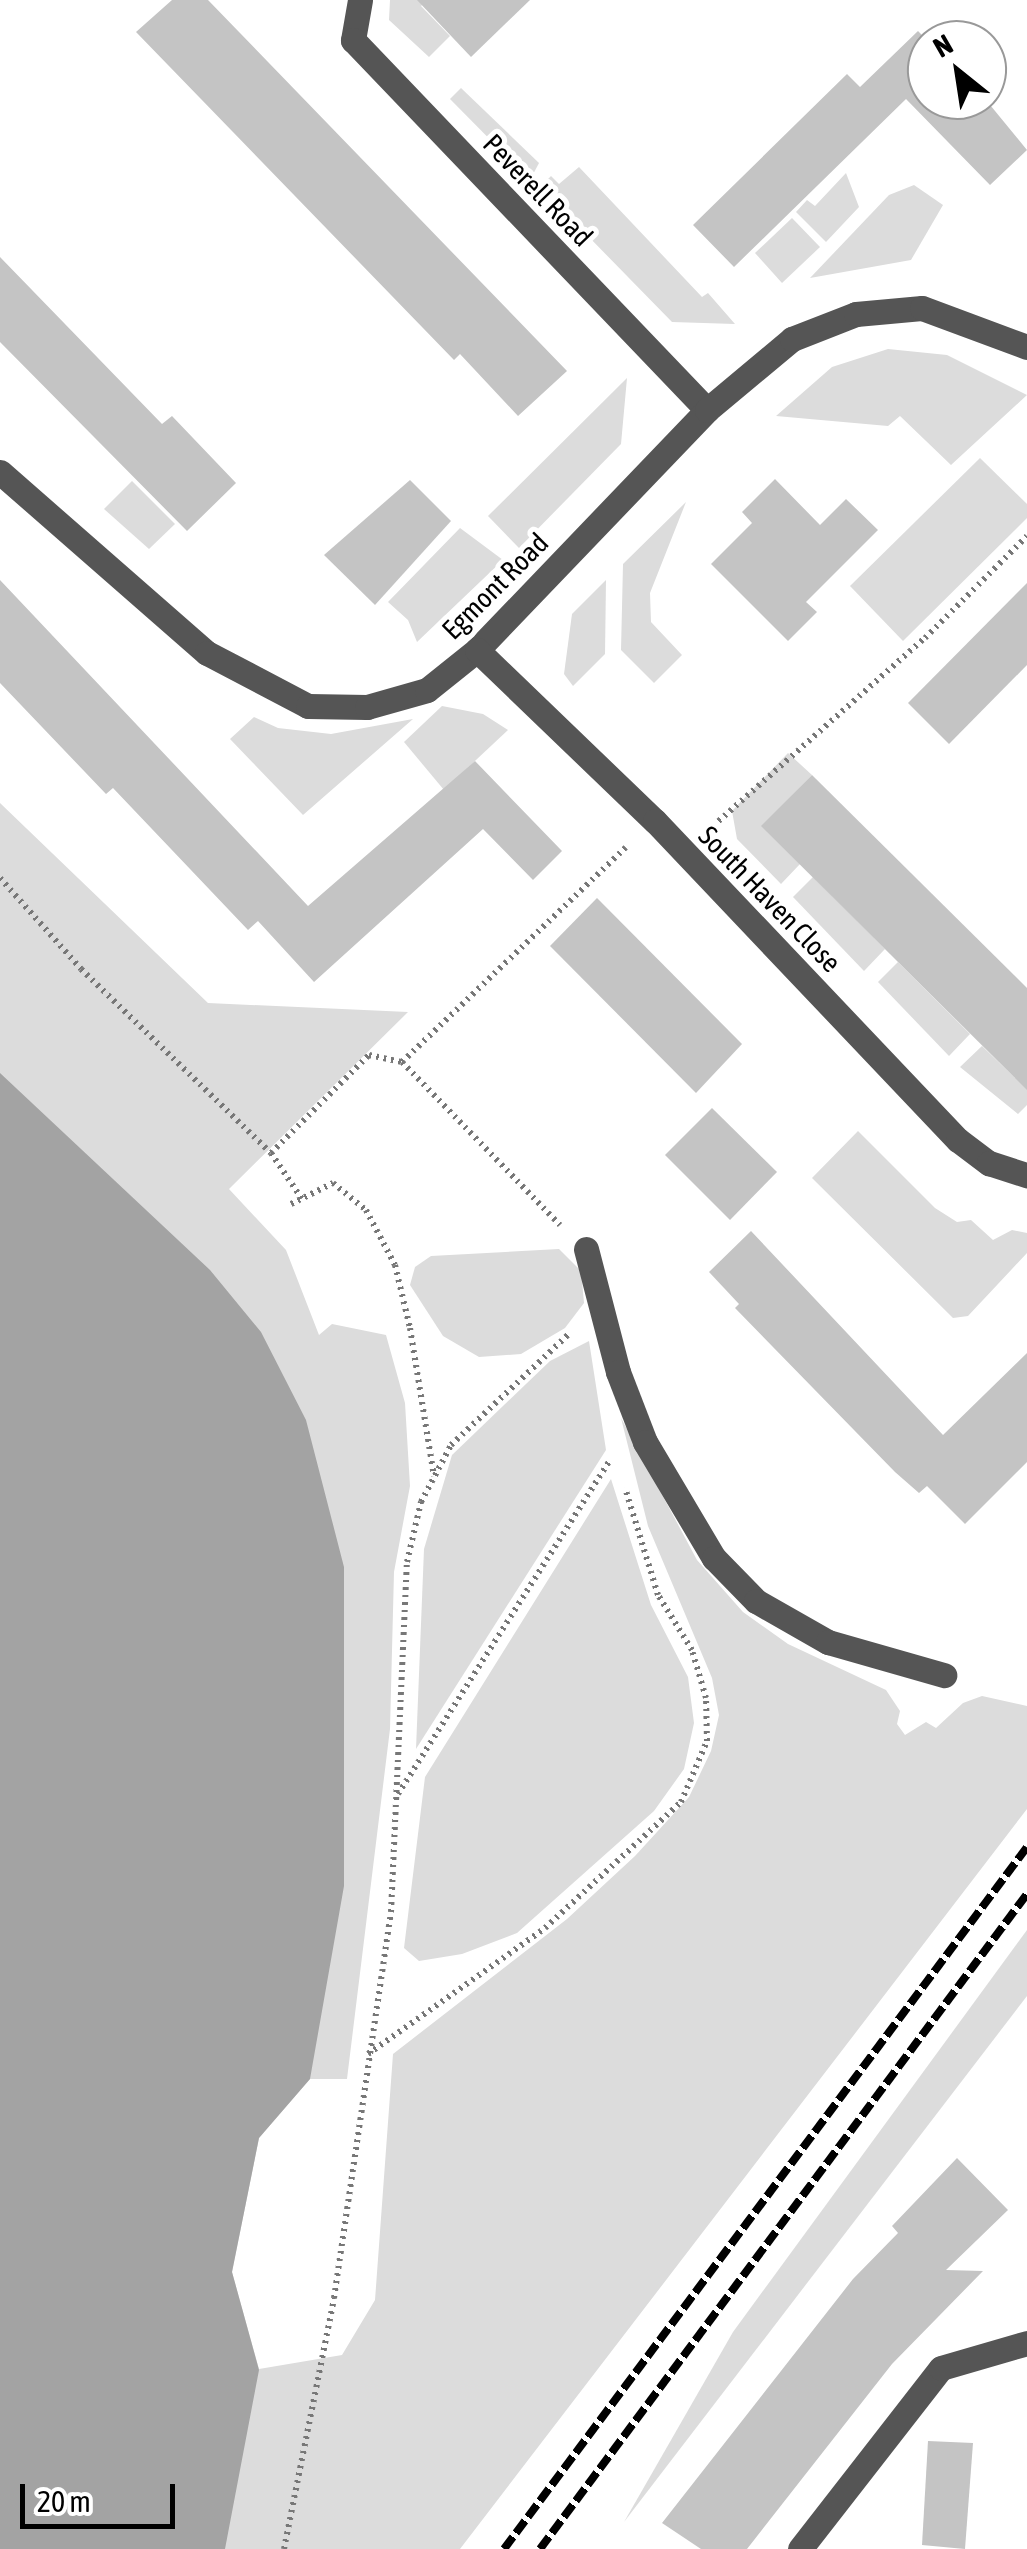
<!DOCTYPE html>
<style>
body{margin:0}
#map{position:relative;width:1027px;height:2549px;overflow:hidden;background:#fff;font-family:"Asap Condensed",sans-serif}
div>[style]{position:absolute}
.green>*{inset:0;background:#dcdcdc}
.water>*{inset:0;background:#a3a3a3}
.building>*{inset:0;background:#c4c4c4}
.path>*{height:6px;margin-top:-3px;transform-origin:0;background:repeating-linear-gradient(90deg,#777 0 2.5px,transparent 0 7.5px)}
.minor>*{height:25px;margin:-12.5px;padding:0 12.5px;transform-origin:12.5px;border-radius:12.5px;background:#555}
.rail>*{height:8px;margin-top:-4px;transform-origin:0;background:repeating-linear-gradient(90deg,#000 0 15px,transparent 0 20px)}
span{translate:-50% -50%;white-space:nowrap;text-align:center;line-height:1.15;-webkit-text-stroke:10px #fff;paint-order:stroke}
.street-label{font-size:28px;color:#000}
.north{position:absolute;left:907px;top:20px;width:100px;height:100px;box-sizing:border-box;background:#fff;border:2px solid #999;border-radius:50%;rotate:330deg;font-size:28px;font-weight:700;line-height:40px;text-align:center;color:#000}
.north::after{content:'';display:block;margin:auto;width:35px;height:45px;background:#000;clip-path:polygon(50% 0,100% 100%,50% 72%,0 100%)}
.scale{position:absolute;left:20px;top:2484px;width:155px;height:45px;box-sizing:border-box;border:5px solid #000;border-top:0;padding-left:12px;font-size:30px;line-height:35px;white-space:nowrap;color:#000;-webkit-text-stroke:8px #fff;paint-order:stroke}
</style>
<div id="map">
<div class="green">
<i style="clip-path:polygon(390px 0,427px 0,421px 6px,450px 36px,429px 57px,389px 20px)"></i>
<i style="clip-path:polygon(461px 88px,539px 163px,530px 180px,450px 99px)"></i>
<i style="clip-path:polygon(579px 167px,702px 297px,708px 293px,735px 324px,672px 322px,540px 187px,551px 176px,559px 184px)"></i>
<i style="clip-path:polygon(846px 173px,859px 207px,826px 242px,796px 212px,807px 200px,815px 206px)"></i>
<i style="clip-path:polygon(914px 185px,943px 205px,911px 260px,810px 278px,889px 195px)"></i>
<i style="clip-path:polygon(792px 218px,820px 247px,782px 283px,755px 253px)"></i>
<i style="clip-path:polygon(888px 349px,947px 355px,1027px 395px,951px 465px,900px 416px,888px 426px,776px 416px,832px 367px)"></i>
<i style="clip-path:polygon(627px 378px,621px 444px,519px 548px,488px 516px)"></i>
<i style="clip-path:polygon(980px 458px,1027px 504px,1027px 518px,903px 641px,850px 586px)"></i>
<i style="clip-path:polygon(132px 481px,175px 524px,149px 549px,104px 509px)"></i>
<i style="clip-path:polygon(686px 502px,650px 593px,651px 622px,682px 655px,654px 683px,621px 650px,623px 564px)"></i>
<i style="clip-path:polygon(460px 528px,503px 560px,417px 642px,408px 620px,388px 602px)"></i>
<i style="clip-path:polygon(606px 580px,605px 654px,573px 686px,564px 674px,572px 614px)"></i>
<i style="clip-path:polygon(442px 706px,483px 714px,508px 730px,444px 790px,404px 742px)"></i>
<i style="clip-path:polygon(254px 717px,278px 728px,331px 734px,413px 719px,303px 815px,230px 739px)"></i>
<i style="clip-path:polygon(788px 753px,812px 775px,762px 826px,800px 864px,781px 884px,737px 839px,732px 811px)"></i>
<i style="clip-path:polygon(0 803px,208px 1003px,408px 1012px,229px 1189px,286px 1250px,319px 1335px,332px 1324px,386px 1335px,405px 1403px,410px 1486px,394px 1572px,390px 1729px,347px 2079px,310px 2079px,259px 2138px,232px 2272px,259px 2369px,342px 2355px,375px 2300px,393px 2054px,567px 1919px,635px 1856px,689px 1797px,711px 1751px,719px 1715px,712px 1678px,648px 1526px,621px 1418px,697px 1560px,743px 1612px,788px 1644px,886px 1690px,900px 1711px,897px 1724px,905px 1735px,926px 1722px,936px 1728px,963px 1703px,982px 1696px,1027px 1706px,1027px 1809px,460px 2549px,0 2549px)"></i>
<i style="clip-path:polygon(813px 877px,885px 949px,864px 971px,793px 897px)"></i>
<i style="clip-path:polygon(898px 962px,970px 1034px,949px 1056px,878px 982px)"></i>
<i style="clip-path:polygon(982px 1046px,1015px 1078px,1027px 1067px,1027px 1105px,1018px 1114px,960px 1067px)"></i>
<i style="clip-path:polygon(858px 1131px,935px 1208px,957px 1222px,971px 1220px,993px 1240px,1012px 1230px,1027px 1233px,1027px 1253px,968px 1316px,953px 1318px,812px 1178px)"></i>
<i style="clip-path:polygon(559px 1249px,581px 1271px,584px 1303px,565px 1328px,521px 1354px,479px 1357px,443px 1336px,410px 1285px,415px 1267px,431px 1256px)"></i>
<i style="clip-path:polygon(589px 1341px,606px 1450px,416px 1749px,424px 1549px,452px 1455px,550px 1361px)"></i>
<i style="clip-path:polygon(611px 1479px,651px 1605px,688px 1677px,694px 1723px,684px 1769px,654px 1811px,517px 1933px,462px 1954px,419px 1961px,404px 1948px,425px 1777px)"></i>
<i style="clip-path:polygon(1027px 1930px,1027px 1996px,624px 2522px,733px 2332px)"></i>
</div>
<div class="water">
<i style="clip-path:polygon(0 1073px,210px 1270px,261px 1332px,306px 1420px,344px 1567px,344px 1886px,310px 2079px,259px 2138px,232px 2272px,259px 2370px,225px 2549px,0 2549px)"></i>
</div>
<div class="building">
<i style="clip-path:polygon(172px 0,208px 0,567px 371px,518px 416px,460px 354px,454px 360px,136px 32px)"></i>
<i style="clip-path:polygon(417px 0,530px 0,471px 57px)"></i>
<i style="clip-path:polygon(918px 31px,927px 40px,927px 100px,986px 100px,1027px 150px,990px 185px,906px 99px,734px 267px,693px 225px,847px 74px,860px 87px)"></i>
<i style="clip-path:polygon(0 257px,162px 424px,172px 416px,236px 483px,187px 531px,0 342px)"></i>
<i style="clip-path:polygon(775px 479px,820px 525px,846px 499px,878px 530px,806px 602px,817px 612px,788px 641px,711px 564px,752px 523px,742px 512px)"></i>
<i style="clip-path:polygon(410px 480px,451px 521px,375px 605px,324px 555px)"></i>
<i style="clip-path:polygon(0 580px,308px 906px,475px 761px,562px 851px,533px 880px,483px 829px,314px 982px,258px 921px,248px 930px,113px 788px,106px 794px,0 683px)"></i>
<i style="clip-path:polygon(1027px 583px,1027px 665px,949px 744px,908px 703px)"></i>
<i style="clip-path:polygon(812px 775px,1027px 988px,1027px 1090px,761px 826px)"></i>
<i style="clip-path:polygon(597px 898px,742px 1044px,696px 1093px,550px 946px)"></i>
<i style="clip-path:polygon(712px 1108px,777px 1172px,730px 1220px,665px 1155px)"></i>
<i style="clip-path:polygon(751px 1231px,943px 1435px,1027px 1353px,1027px 1462px,965px 1524px,927px 1486px,919px 1493px,895px 1472px,735px 1308px,739px 1304px,709px 1272px)"></i>
<i style="clip-path:polygon(957px 2158px,1008px 2210px,946px 2270px,983px 2271px,892px 2364px,747px 2549px,701px 2549px,662px 2523px,853px 2279px,898px 2233px,892px 2226px)"></i>
<i style="clip-path:polygon(928px 2441px,973px 2443px,965px 2549px,922px 2545px)"></i>
</div>
<div class="path">
<i style="left:713px;top:826px;width:283px;rotate:-41.6deg"></i>
<i style="left:925px;top:638px;width:144px;rotate:-45deg"></i>
<i style="left:0;top:878px;width:122px;rotate:48.3deg"></i>
<i style="left:81px;top:969px;width:264px;rotate:44.1deg"></i>
<i style="left:271px;top:1153px;width:55px;rotate:56deg"></i>
<i style="left:402px;top:1062px;width:310px;rotate:-43.8deg"></i>
<i style="left:271px;top:1153px;width:139px;rotate:-45deg"></i>
<i style="left:369px;top:1055px;width:34px;rotate:12deg"></i>
<i style="left:402px;top:1062px;width:227px;rotate:45.9deg"></i>
<i style="left:291px;top:1204px;width:47px;rotate:-26.6deg"></i>
<i style="left:333px;top:1183px;width:43px;rotate:39.3deg"></i>
<i style="left:366px;top:1210px;width:62px;rotate:62.2deg"></i>
<i style="left:395px;top:1265px;width:65px;rotate:76.6deg"></i>
<i style="left:410px;top:1328px;width:150px;rotate:80.8deg"></i>
<i style="left:398px;top:1794px;width:397px;rotate:-57.6deg"></i>
<i style="left:368px;top:2054px;width:217px;rotate:-35.4deg"></i>
<i style="left:545px;top:1928px;width:185px;rotate:-42.8deg"></i>
<i style="left:681px;top:1802px;width:66px;rotate:-66.9deg"></i>
<i style="left:707px;top:1741px;width:43px;rotate:-91.3deg"></i>
<i style="left:706px;top:1698px;width:50px;rotate:-106.3deg"></i>
<i style="left:692px;top:1650px;width:65px;rotate:-121.7deg"></i>
<i style="left:658px;top:1595px;width:112px;rotate:-107.1deg"></i>
<i style="left:284px;top:2549px;width:256px;rotate:-78.7deg"></i>
<i style="left:334px;top:2298px;width:390px;rotate:-81.6deg"></i>
<i style="left:391px;top:1912px;width:350px;rotate:-87.4deg"></i>
<i style="left:407px;top:1562px;width:62px;rotate:-76.9deg"></i>
<i style="left:421px;top:1502px;width:64px;rotate:-62.2deg"></i>
<i style="left:451px;top:1445px;width:163px;rotate:-43.3deg"></i>
</div>
<div class="minor">
<i style="left:360px;top:0;width:41px;rotate:99.9deg"></i>
<i style="left:353px;top:40px;width:512px;rotate:46.27deg"></i>
<i style="left:0;top:472px;width:275px;rotate:41.2deg"></i>
<i style="left:207px;top:653px;width:114px;rotate:27.7deg"></i>
<i style="left:308px;top:706px;width:59px;rotate:1deg"></i>
<i style="left:367px;top:707px;width:62px;rotate:-15.8deg"></i>
<i style="left:427px;top:690px;width:64px;rotate:-38.7deg"></i>
<i style="left:477px;top:650px;width:332px;rotate:-46.2deg"></i>
<i style="left:707px;top:410px;width:111px;rotate:-39.9deg"></i>
<i style="left:792px;top:339px;width:69px;rotate:-21.3deg"></i>
<i style="left:856px;top:314px;width:66px;rotate:-5.2deg"></i>
<i style="left:922px;top:308px;width:112px;rotate:20.4deg"></i>
<i style="left:477px;top:650px;width:247px;rotate:43.9deg"></i>
<i style="left:655px;top:821px;width:440px;rotate:46.5deg"></i>
<i style="left:958px;top:1140px;width:39px;rotate:37deg"></i>
<i style="left:989px;top:1163px;width:40px;rotate:18deg"></i>
<i style="left:586px;top:1249px;width:127px;rotate:75.4deg"></i>
<i style="left:618px;top:1372px;width:75px;rotate:68.9deg"></i>
<i style="left:645px;top:1442px;width:135px;rotate:59.3deg"></i>
<i style="left:714px;top:1558px;width:60px;rotate:45.7deg"></i>
<i style="left:756px;top:1601px;width:83px;rotate:29.7deg"></i>
<i style="left:828px;top:1642px;width:121px;rotate:15.9deg"></i>
<i style="left:800px;top:2549px;width:229px;rotate:-52.1deg"></i>
<i style="left:941px;top:2368px;width:90px;rotate:-16.2deg"></i>
</div>
<div class="rail">
<i style="left:504px;top:2549px;width:875px;rotate:-53.31deg"></i>
<i style="left:540px;top:2549px;width:816px;rotate:-53.37deg"></i>
</div>
<div class="street-label">
<span style="left:538px;top:190px;rotate:46deg">Peverell Road</span>
<span style="left:495px;top:586px;rotate:-45deg">Egmont Road</span>
<span style="left:770px;top:899px;rotate:46deg">South Haven Close</span>
</div>
<div class="north">N</div>
<div class="scale">20 m</div>
</div>
